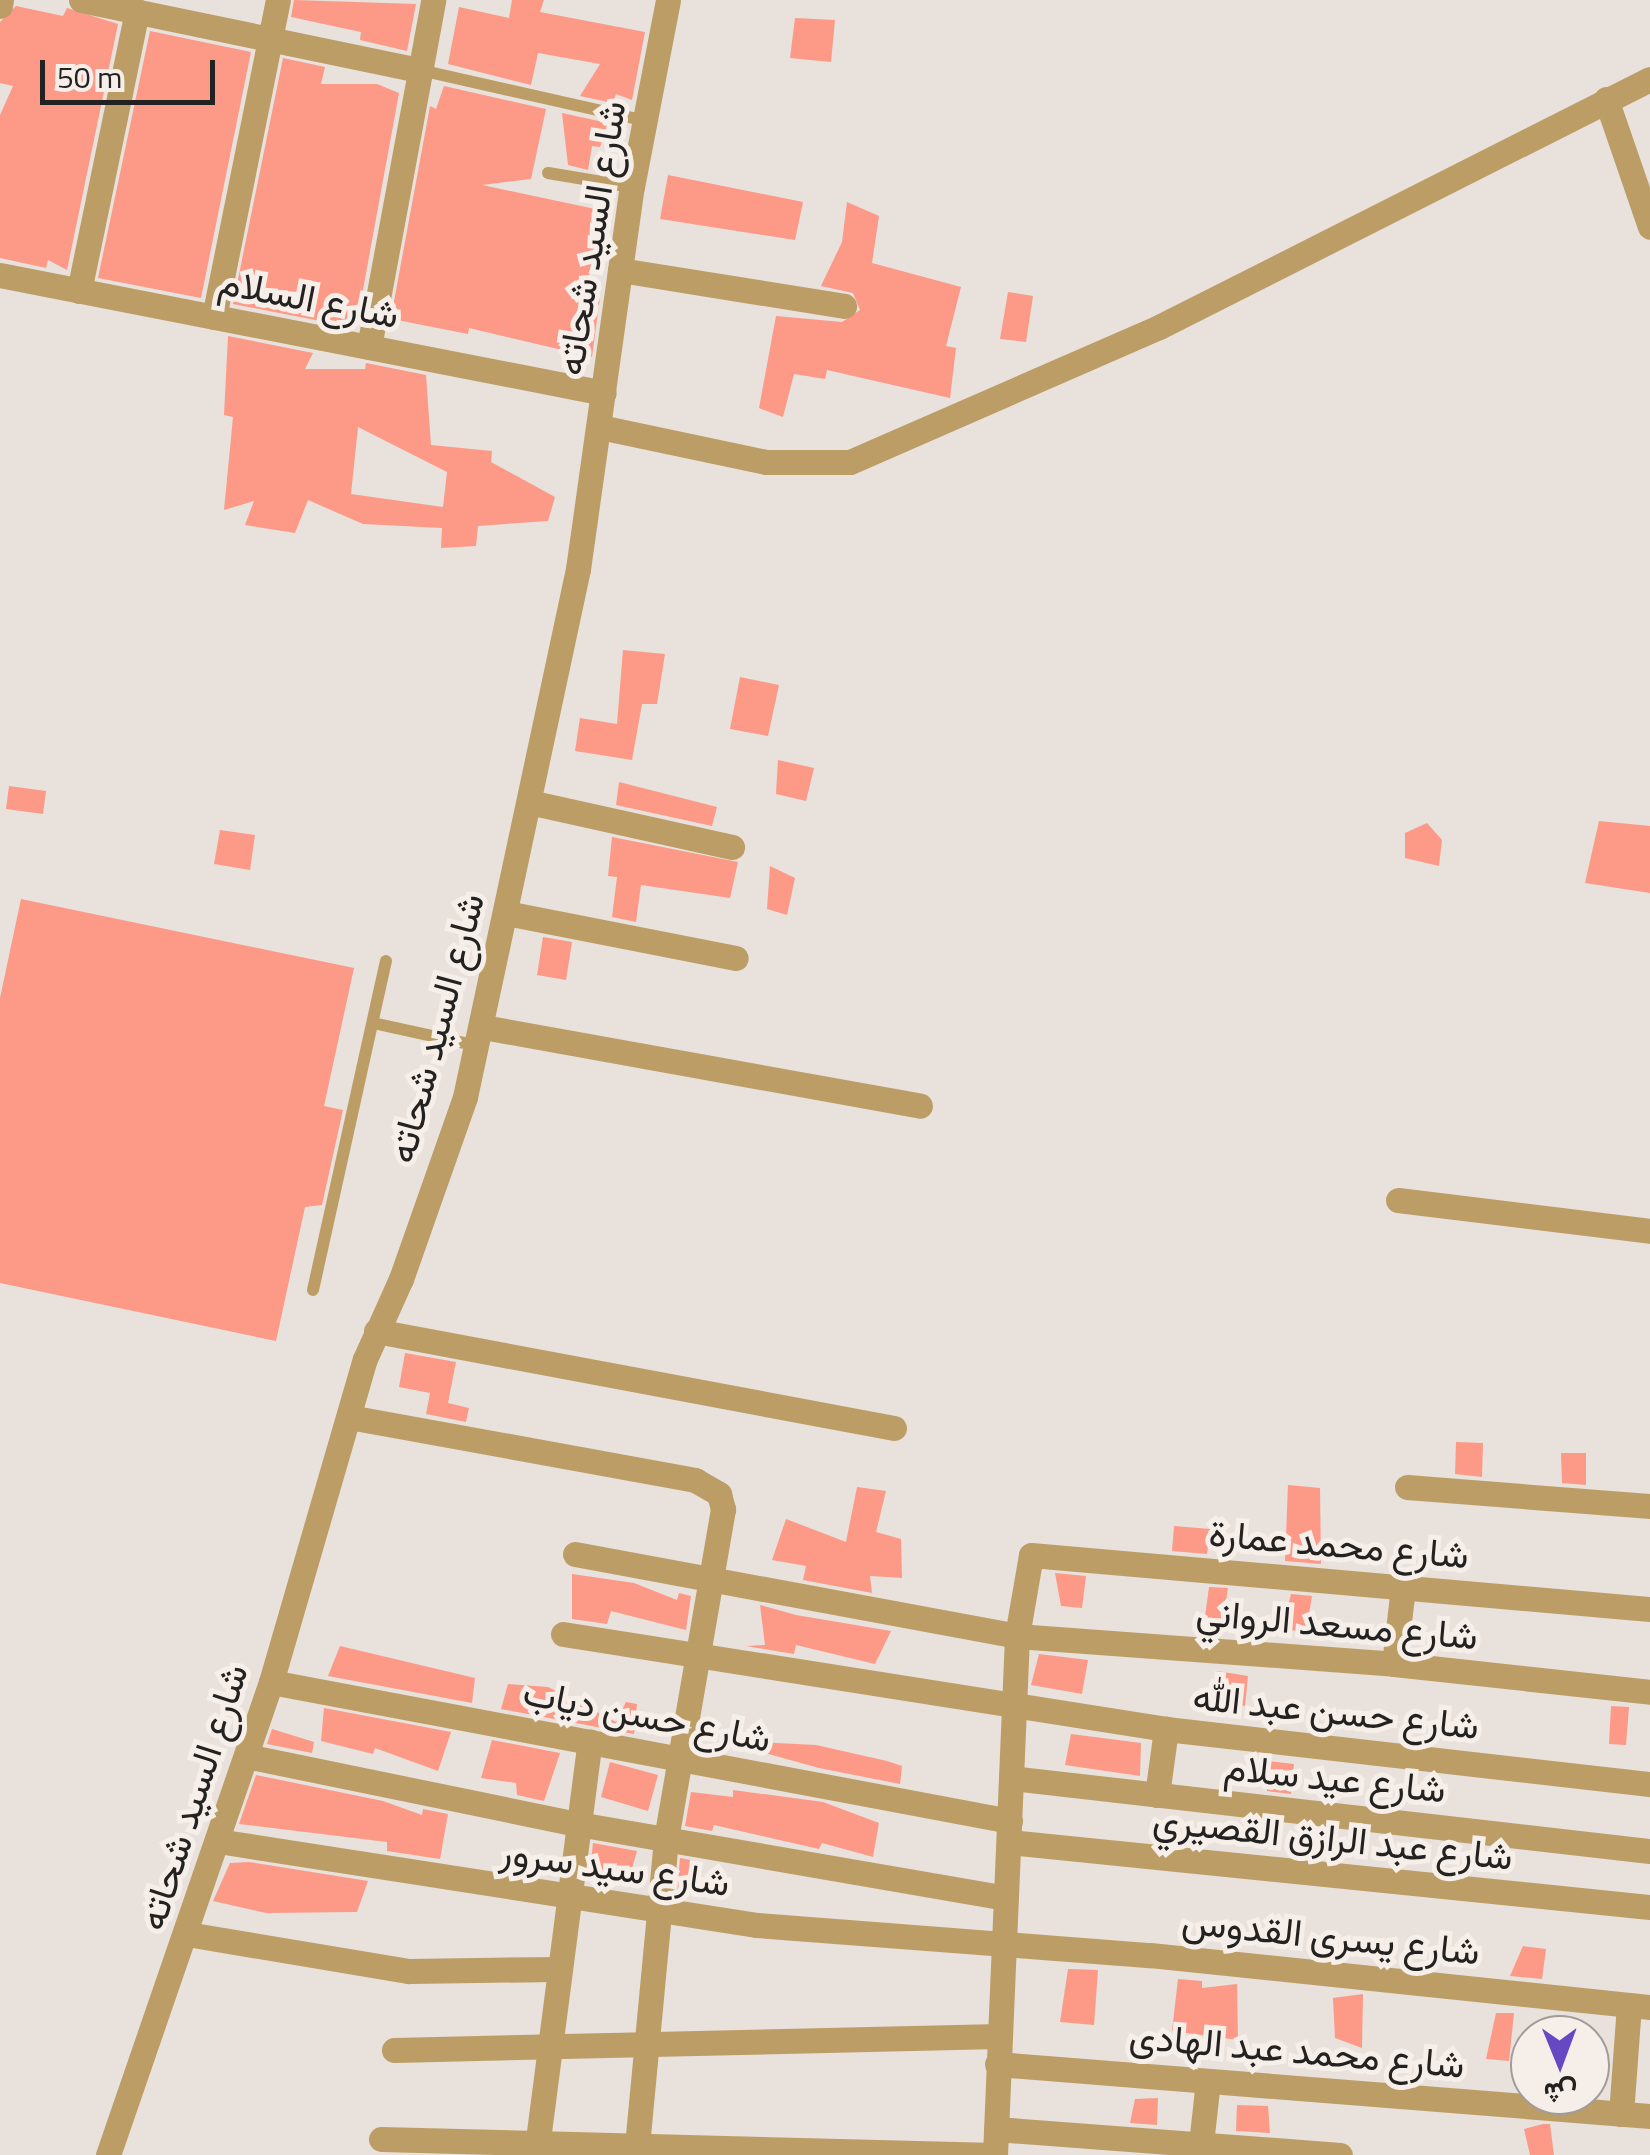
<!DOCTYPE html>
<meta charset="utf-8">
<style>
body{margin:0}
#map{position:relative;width:1650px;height:2155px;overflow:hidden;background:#e8e1dc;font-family:"Titillium Web",Vazirmatn,sans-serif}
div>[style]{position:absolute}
.building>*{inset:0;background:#fd9987}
.service>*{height:12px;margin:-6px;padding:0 6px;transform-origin:6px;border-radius:6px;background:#bc9d65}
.minor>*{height:25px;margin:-12.5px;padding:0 12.5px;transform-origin:12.5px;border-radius:12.5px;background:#bc9d65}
span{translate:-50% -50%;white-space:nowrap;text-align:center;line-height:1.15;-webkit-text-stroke:10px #f6eee9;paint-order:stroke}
.street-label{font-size:38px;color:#242220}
.north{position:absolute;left:1510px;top:2015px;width:100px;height:100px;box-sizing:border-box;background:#f6eee9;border:2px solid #a29c99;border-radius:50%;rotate:179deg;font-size:28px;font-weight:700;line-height:40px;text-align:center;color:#242220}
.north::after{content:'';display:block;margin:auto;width:35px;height:45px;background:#6649c2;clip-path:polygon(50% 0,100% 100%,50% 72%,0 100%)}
.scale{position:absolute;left:40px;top:60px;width:175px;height:45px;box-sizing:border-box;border:5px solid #242220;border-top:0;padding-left:12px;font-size:30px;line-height:35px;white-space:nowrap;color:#242220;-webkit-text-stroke:8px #f6eee9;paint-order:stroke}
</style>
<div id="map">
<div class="building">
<i style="clip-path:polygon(294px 0,416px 4px,407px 51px,360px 40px,361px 32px,291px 17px)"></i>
<i style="clip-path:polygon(512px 0,544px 0,540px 12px,645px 32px,632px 100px,616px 94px,613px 103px,580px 96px,600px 64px,538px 53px,531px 85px,448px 64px,459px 7px,509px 18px)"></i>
<i style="clip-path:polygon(16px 6px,63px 16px,67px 8px,118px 24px,67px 270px,48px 260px,46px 268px,0 258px,0 115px,13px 86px,0 83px,0 22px)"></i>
<i style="clip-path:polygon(795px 18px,835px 20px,831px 62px,790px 58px)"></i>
<i style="clip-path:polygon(150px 31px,251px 52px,201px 298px,98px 278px)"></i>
<i style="clip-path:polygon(283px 58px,325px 67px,321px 84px,377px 84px,399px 93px,356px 328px,233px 304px)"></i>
<i style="clip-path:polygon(444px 86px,546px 109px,531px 179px,482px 185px,600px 210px,586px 294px,600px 297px,592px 357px,469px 328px,468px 334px,392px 319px,388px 334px,430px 106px,436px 109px)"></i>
<i style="clip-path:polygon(562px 113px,608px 123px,600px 147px,592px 146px,588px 170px,568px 165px)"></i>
<i style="clip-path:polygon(668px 175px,803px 202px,795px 240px,660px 219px)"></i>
<i style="clip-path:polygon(847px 202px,879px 216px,872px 263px,961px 287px,946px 346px,956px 348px,950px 398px,827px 370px,825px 379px,794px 374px,783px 417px,759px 408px,776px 316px,842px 322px,860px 310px,853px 293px,821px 286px,842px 242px)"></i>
<i style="clip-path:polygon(1008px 292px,1033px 296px,1026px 342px,1000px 339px)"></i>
<i style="clip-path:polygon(evenodd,228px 336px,313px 353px,305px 369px,365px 369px,366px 363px,426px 375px,431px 445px,492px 451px,491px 462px,555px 497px,548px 521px,478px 526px,476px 546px,441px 548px,442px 528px,363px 524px,308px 500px,295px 533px,245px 525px,254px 501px,224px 510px,233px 417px,224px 415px,228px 336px,358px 427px,447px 472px,443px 507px,351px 494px,358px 427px)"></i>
<i style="clip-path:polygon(623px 650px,665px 654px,657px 704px,642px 704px,632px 760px,575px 751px,580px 718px,617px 724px)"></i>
<i style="clip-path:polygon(740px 677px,779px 685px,768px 736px,730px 729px)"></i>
<i style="clip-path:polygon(778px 760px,814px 768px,806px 801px,776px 794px)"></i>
<i style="clip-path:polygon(619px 782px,717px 807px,712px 826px,616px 805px)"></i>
<i style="clip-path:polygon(9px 786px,46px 791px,43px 814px,6px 809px)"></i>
<i style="clip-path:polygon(1599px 821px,1650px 826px,1650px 893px,1585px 883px)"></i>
<i style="clip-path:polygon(1427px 823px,1442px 840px,1439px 866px,1405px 858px,1405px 833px)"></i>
<i style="clip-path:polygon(220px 830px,255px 835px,250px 870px,214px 864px)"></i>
<i style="clip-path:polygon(612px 837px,738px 862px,730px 898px,641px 885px,636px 922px,612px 917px,617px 877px,608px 876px)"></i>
<i style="clip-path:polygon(770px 866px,795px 878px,787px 915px,767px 909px)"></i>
<i style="clip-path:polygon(21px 899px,354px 968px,324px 1106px,343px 1110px,322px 1205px,305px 1207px,276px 1341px,0 1283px,0 998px)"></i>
<i style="clip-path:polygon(543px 937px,572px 942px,566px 980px,537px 975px)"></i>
<i style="clip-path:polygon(405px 1353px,456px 1362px,448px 1403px,469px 1408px,466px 1422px,426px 1414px,430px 1393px,399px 1387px)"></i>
<i style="clip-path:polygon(1456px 1442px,1483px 1443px,1482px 1477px,1455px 1474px)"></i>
<i style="clip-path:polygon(1561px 1453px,1586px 1453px,1586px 1485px,1562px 1483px)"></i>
<i style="clip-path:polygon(1288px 1485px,1320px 1488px,1321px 1564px,1285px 1561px)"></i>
<i style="clip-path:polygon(857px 1487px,886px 1491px,876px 1532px,901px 1539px,902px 1578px,870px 1576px,872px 1593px,803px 1580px,806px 1566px,772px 1560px,786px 1519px,846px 1542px)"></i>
<i style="clip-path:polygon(1174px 1526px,1210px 1529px,1207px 1554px,1172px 1551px)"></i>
<i style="clip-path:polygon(1055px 1573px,1086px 1576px,1082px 1608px,1061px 1606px)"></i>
<i style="clip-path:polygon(572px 1574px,634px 1583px,677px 1600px,679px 1593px,691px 1596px,686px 1630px,611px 1611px,607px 1624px,572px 1619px)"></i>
<i style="clip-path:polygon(1209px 1587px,1228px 1588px,1223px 1620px,1205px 1617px)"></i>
<i style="clip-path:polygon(1291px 1594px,1312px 1596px,1306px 1632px,1282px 1629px)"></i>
<i style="clip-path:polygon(760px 1605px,796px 1615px,891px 1631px,875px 1664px,796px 1645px,794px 1654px,746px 1646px,765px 1645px)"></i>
<i style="clip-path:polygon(340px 1646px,475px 1678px,472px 1703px,328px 1676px)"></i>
<i style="clip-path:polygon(1039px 1654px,1088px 1660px,1082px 1694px,1031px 1685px)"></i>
<i style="clip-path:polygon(1217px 1671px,1248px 1676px,1245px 1706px,1210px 1702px)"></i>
<i style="clip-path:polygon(508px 1684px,548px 1687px,616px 1722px,626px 1702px,637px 1704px,634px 1734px,501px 1709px)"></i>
<i style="clip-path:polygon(1611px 1706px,1629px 1707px,1626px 1745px,1609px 1744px)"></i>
<i style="clip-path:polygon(324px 1708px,451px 1732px,438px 1771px,375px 1748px,373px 1754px,321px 1741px)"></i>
<i style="clip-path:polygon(272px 1729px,314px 1742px,312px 1753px,267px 1744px)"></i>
<i style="clip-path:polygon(1071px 1734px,1141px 1743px,1140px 1776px,1065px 1765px)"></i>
<i style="clip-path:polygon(492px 1740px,560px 1753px,544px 1801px,517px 1795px,516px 1783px,481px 1778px)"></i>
<i style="clip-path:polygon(755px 1742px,816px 1745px,887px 1761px,902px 1766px,900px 1784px,819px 1768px,754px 1750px)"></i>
<i style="clip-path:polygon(1268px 1761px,1294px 1764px,1291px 1794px,1267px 1791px)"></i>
<i style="clip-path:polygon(610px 1762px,658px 1775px,648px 1811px,601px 1797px)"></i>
<i style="clip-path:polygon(256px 1775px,383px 1801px,422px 1815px,423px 1809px,448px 1814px,440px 1859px,387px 1851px,387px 1842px,239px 1824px)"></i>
<i style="clip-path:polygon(733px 1790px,823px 1802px,879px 1823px,873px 1857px,822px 1843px,819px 1849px,714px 1825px,712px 1831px,685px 1826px,691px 1792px,733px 1797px)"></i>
<i style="clip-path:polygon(593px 1843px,637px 1851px,630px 1875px,590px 1871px)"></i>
<i style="clip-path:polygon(680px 1858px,702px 1862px,685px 1897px,677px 1896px)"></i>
<i style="clip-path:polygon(249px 1862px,368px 1881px,357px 1912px,266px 1913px,213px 1901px,230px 1863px)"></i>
<i style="clip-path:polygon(1523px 1946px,1546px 1949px,1542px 1979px,1510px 1976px)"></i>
<i style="clip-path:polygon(1068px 1969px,1098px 1970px,1094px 2025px,1060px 2022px)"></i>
<i style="clip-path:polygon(1178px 1979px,1202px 1981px,1202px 1988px,1237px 1984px,1238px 2040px,1172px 2031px)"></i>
<i style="clip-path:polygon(1363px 1994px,1362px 2048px,1335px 2038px,1333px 1998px)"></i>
<i style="clip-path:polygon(1496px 2013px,1514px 2013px,1509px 2061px,1486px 2059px)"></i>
<i style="clip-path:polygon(1158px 2098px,1157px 2125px,1130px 2123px,1135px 2099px)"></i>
<i style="clip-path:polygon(1237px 2105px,1268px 2106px,1270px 2133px,1236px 2131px)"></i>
<i style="clip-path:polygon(1543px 2124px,1550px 2124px,1554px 2155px,1530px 2155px,1524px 2129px)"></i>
</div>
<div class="service">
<i style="left:420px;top:70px;width:232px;rotate:12.7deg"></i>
<i style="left:548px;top:173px;width:85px;rotate:9.5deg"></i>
<i style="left:373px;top:1023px;width:107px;rotate:12.4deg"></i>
<i style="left:313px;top:1290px;width:337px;rotate:-77.5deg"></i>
</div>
<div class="minor">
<i style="left:81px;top:0;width:346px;rotate:11.7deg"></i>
<i style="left:0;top:6px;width:6px;rotate:-81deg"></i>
<i style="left:1606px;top:99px;width:135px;rotate:71deg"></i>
<i style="left:620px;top:270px;width:227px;rotate:9.1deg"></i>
<i style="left:0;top:275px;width:615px;rotate:11.05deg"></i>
<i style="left:79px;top:291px;width:286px;rotate:-78.3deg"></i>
<i style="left:214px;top:317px;width:323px;rotate:-78.6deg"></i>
<i style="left:369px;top:347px;width:353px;rotate:-79.5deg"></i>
<i style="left:600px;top:427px;width:170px;rotate:11.9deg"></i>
<i style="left:766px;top:462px;width:84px"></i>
<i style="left:850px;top:462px;width:337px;rotate:-23.6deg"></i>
<i style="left:1159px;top:327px;width:550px;rotate:-26.8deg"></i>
<i style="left:529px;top:802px;width:208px;rotate:12.5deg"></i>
<i style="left:506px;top:913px;width:234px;rotate:11.1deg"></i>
<i style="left:483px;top:1027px;width:444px;rotate:10.2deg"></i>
<i style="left:1398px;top:1200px;width:254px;rotate:7deg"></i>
<i style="left:376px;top:1331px;width:527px;rotate:10.61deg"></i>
<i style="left:349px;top:1417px;width:352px;rotate:10.3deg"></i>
<i style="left:695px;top:1480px;width:28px;rotate:30deg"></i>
<i style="left:719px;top:1494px;width:16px;rotate:75deg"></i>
<i style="left:723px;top:1509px;width:335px;rotate:99.8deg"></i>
<i style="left:666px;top:1839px;width:317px;rotate:95.4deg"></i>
<i style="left:1407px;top:1487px;width:244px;rotate:4.5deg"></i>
<i style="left:575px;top:1554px;width:450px;rotate:10.5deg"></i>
<i style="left:1017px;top:1636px;width:378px;rotate:4.2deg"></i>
<i style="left:1394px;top:1664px;width:258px;rotate:6.2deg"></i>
<i style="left:563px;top:1634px;width:610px;rotate:8.95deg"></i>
<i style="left:1166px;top:1729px;width:487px;rotate:6.5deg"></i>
<i style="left:1394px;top:1664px;width:78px;rotate:-83.3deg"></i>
<i style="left:271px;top:1682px;width:752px;rotate:10.65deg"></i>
<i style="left:246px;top:1756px;width:339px;rotate:11.6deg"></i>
<i style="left:578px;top:1824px;width:434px;rotate:9.8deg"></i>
<i style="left:1011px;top:1778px;width:643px;rotate:6.52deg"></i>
<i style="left:1157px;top:1795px;width:67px;rotate:-82.2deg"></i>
<i style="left:218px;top:1841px;width:546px;rotate:8.86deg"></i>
<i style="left:757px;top:1925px;width:394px;rotate:4.4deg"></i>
<i style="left:1150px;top:1955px;width:503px;rotate:5.94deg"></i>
<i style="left:1009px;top:1842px;width:644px;rotate:5.79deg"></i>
<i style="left:187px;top:1934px;width:225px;rotate:9.5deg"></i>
<i style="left:409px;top:1971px;width:148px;rotate:-0.8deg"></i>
<i style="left:394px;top:2050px;width:605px;rotate:-1.33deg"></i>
<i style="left:997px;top:2064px;width:655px;rotate:4.55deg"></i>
<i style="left:1621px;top:2114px;width:109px;rotate:-85.8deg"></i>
<i style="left:996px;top:2129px;width:345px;rotate:4.3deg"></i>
<i style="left:381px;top:2139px;width:614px;rotate:1.49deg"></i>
<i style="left:1201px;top:2144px;width:63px;rotate:-83.7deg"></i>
<i style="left:108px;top:2155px;width:500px;rotate:-70.99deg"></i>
<i style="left:271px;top:1682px;width:336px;rotate:-73.8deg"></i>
<i style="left:365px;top:1359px;width:88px;rotate:-65.8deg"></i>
<i style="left:401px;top:1279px;width:193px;rotate:-70.6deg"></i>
<i style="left:465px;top:1097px;width:540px;rotate:-77.92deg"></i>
<i style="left:578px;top:569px;width:386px;rotate:-82deg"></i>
<i style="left:632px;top:187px;width:190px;rotate:-79.1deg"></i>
<i style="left:536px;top:2155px;width:417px;rotate:-82.6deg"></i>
<i style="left:995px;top:2155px;width:519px;rotate:-87.57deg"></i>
<i style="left:1017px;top:1636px;width:82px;rotate:-80.2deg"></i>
<i style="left:1031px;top:1555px;width:621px;rotate:4.99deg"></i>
</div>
<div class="street-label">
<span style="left:591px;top:238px;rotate:-81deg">شارع السيد شحاته</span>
<span style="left:309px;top:298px;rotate:11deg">شارع السلام</span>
<span style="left:436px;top:1028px;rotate:-75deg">شارع السيد شحاته</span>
<span style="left:1339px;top:1544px;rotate:5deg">شارع محمد عمارة</span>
<span style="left:1337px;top:1624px;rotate:5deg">شارع مسعد الرواني</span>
<span style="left:1336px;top:1711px;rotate:6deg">شارع حسن عبد الله</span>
<span style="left:647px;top:1715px;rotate:11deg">شارع حسن دياب</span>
<span style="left:1335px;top:1778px;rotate:6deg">شارع عيد سلام</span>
<span style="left:193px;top:1797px;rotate:-72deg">شارع السيد شحاته</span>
<span style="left:1333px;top:1838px;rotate:6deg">شارع عبد الرازق القصيري</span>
<span style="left:615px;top:1867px;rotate:8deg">شارع سيد سرور</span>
<span style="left:1331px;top:1936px;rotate:6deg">شارع يسرى القدوس</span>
<span style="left:1297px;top:2050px;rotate:5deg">شارع محمد عبد الهادى</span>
</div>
<div class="north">ش</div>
<div class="scale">50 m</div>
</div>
